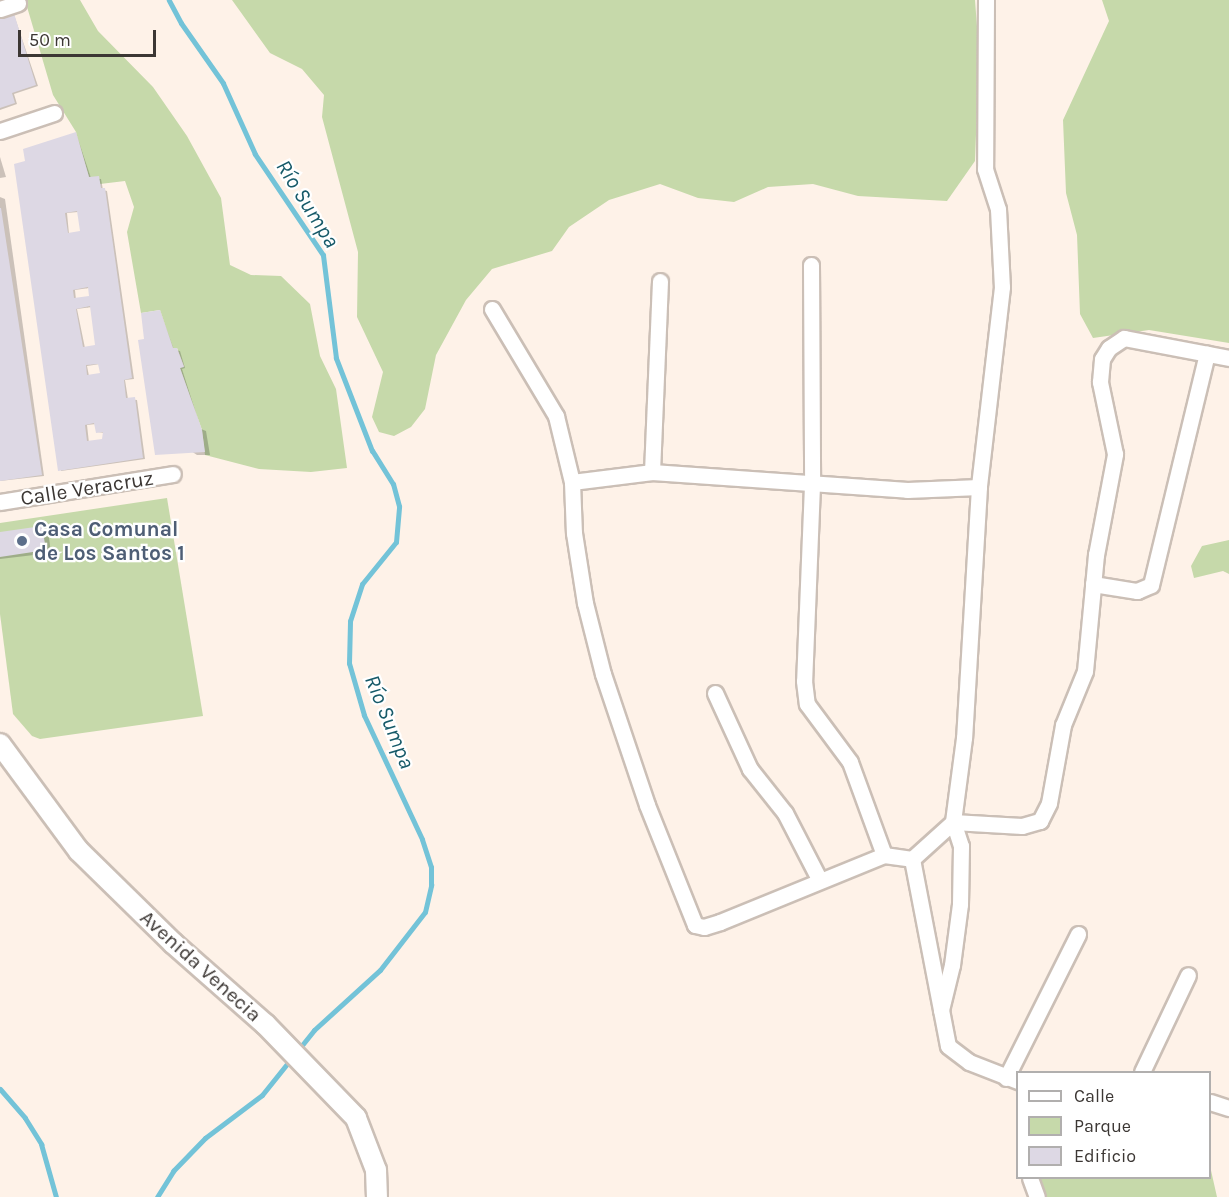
<!DOCTYPE html>
<meta charset="utf-8">
<style>
body{margin:0}
#map{position:relative;width:1229px;height:1197px;overflow:hidden;background:#fef2e8;font-family:Karla,sans-serif}
div>[style]{position:absolute}
.green>*{inset:0;background:#c6d9aa}
.shadow>*{inset:0;background:#0003}
.stream>*{height:5px;margin:-2.5px;padding:0 2.5px;transform-origin:2.5px;border-radius:2.5px;background:#73c3d8}
.building>*{inset:0;background:#ddd8e4}
.roads{filter:drop-shadow(2px 0 #cbbfb6) drop-shadow(-2px 0 #cbbfb6) drop-shadow(0 2px #cbbfb6) drop-shadow(0 -2px #cbbfb6)}
.minor>*{height:15px;margin:-7.5px;padding:0 7.5px;transform-origin:7.5px;border-radius:7.5px;background:#fff}
.tertiary>*{height:20px;margin:-10px;padding:0 10px;transform-origin:10px;border-radius:10px;background:#fff}
.dots>*{width:16px;height:16px;translate:-50% -50%;box-sizing:border-box;border:3px solid #fff;border-radius:50%}
span{translate:-50% -50%;white-space:nowrap;text-align:center;line-height:1.15;-webkit-text-stroke:4.5px #fff;paint-order:stroke}
.street-label{font-size:21px;color:#3c3734}
.service-label{font-size:21px;color:#4e5e75;font-weight:700}
.left{translate:0 -50%;text-align:left}
.water-label{font-size:22px;color:#175a69;font-style:italic}
.legend{position:absolute;left:1016px;top:1071px;width:195px;height:108px;box-sizing:border-box;background:#fff;border:2px solid #b1afae;margin:0;padding:8px 10px;list-style:none;font-size:18px;color:#3c3734}
.legend li{display:flex;align-items:center;gap:12px;height:30px}
.legend b{width:30px;border:2px solid #b1afae}
.scale{position:absolute;left:18px;top:30px;width:138px;height:27px;box-sizing:border-box;border:3px solid #3c3734;border-top:0;padding-left:8px;font-size:18px;line-height:21px;white-space:nowrap;color:#3c3734;-webkit-text-stroke:4px #fff;paint-order:stroke}
</style>
<div id="map">
<div class="green">
<i style="clip-path:polygon(25px 0,80px 0,98px 31px,153px 87px,187px 136px,221px 198px,230px 265px,251px 275px,281px 276px,310px 304px,320px 356px,336px 389px,347px 468px,311px 472px,259px 469px,205px 455px,202px 430px,180px 368px,184px 366px,177px 348px,173px 348px,160px 310px,141px 313px,127px 232px,134px 207px,125px 181px,100px 184px,89px 177px,76px 132px,53px 95px)"></i>
<i style="clip-path:polygon(232px 0,975px 0,979px 54px,975px 161px,947px 201px,858px 196px,813px 184px,768px 187px,734px 202px,698px 198px,660px 184px,609px 200px,569px 227px,552px 251px,492px 269px,466px 300px,436px 355px,425px 409px,411px 427px,394px 436px,379px 432px,372px 417px,383px 372px,357px 317px,358px 252px,322px 117px,324px 95px,302px 69px,270px 53px)"></i>
<i style="clip-path:polygon(1102px 0,1229px 0,1229px 343px,1149px 330px,1093px 338px,1080px 314px,1077px 235px,1066px 193px,1063px 120px,1109px 21px)"></i>
<i style="clip-path:polygon(167px 498px,203px 716px,40px 739px,32px 736px,13px 714px,0 614px,0 523px)"></i>
<i style="clip-path:polygon(1229px 540px,1229px 574px,1223px 571px,1194px 578px,1191px 566px,1202px 546px)"></i>
<i style="clip-path:polygon(1210px 1166px,1217px 1197px,1044px 1197px,1040px 1178px,1210px 1178px)"></i>
</div>
<div class="shadow">
<i style="clip-path:polygon(13px 12px,38px 86px,14px 94px,17px 104px,0 110px,0 16px)"></i>
<i style="clip-path:polygon(evenodd,76px 133px,91px 178px,101px 179px,103px 190px,107px 191px,134px 379px,125px 380px,128px 399px,137px 400px,145px 459px,61px 471px,27px 162px,76px 133px,78px 212px,81px 232px,69px 234px,67px 213px,78px 212px,76px 133px,89px 288px,91px 297px,76px 300px,75px 290px,89px 288px,76px 133px,92px 307px,97px 346px,85px 348px,77px 309px,92px 307px,76px 133px,100px 364px,101px 374px,89px 376px,87px 366px,100px 364px,76px 133px,96px 424px,97px 432px,105px 433px,104px 441px,89px 443px,87px 425px,96px 424px)"></i>
<i style="clip-path:polygon(0 157px,6px 177px,0 178px)"></i>
<i style="clip-path:polygon(0 197px,5px 199px,44px 476px,0 481px)"></i>
<i style="clip-path:polygon(160px 311px,174px 350px,180px 351px,185px 368px,182px 369px,201px 429px,206px 431px,210px 455px,197px 455px,191px 451px,156px 454px,146px 340px)"></i>
<i style="clip-path:polygon(42px 527px,48px 530px,51px 553px,0 559px,0 534px)"></i>
</div>
<div class="stream">
<i style="left:0;top:1089px;width:38px;rotate:49deg"></i>
<i style="left:25px;top:1118px;width:31px;rotate:58deg"></i>
<i style="left:41px;top:1144px;width:55px;rotate:74.2deg"></i>
<i style="left:157px;top:1197px;width:31px;rotate:-58deg"></i>
<i style="left:173px;top:1171px;width:46px;rotate:-45.9deg"></i>
<i style="left:205px;top:1138px;width:71px;rotate:-37deg"></i>
<i style="left:262px;top:1095px;width:83px;rotate:-51.3deg"></i>
<i style="left:314px;top:1030px;width:89px;rotate:-42.3deg"></i>
<i style="left:380px;top:970px;width:73px;rotate:-52.2deg"></i>
<i style="left:425px;top:912px;width:28px;rotate:-77deg"></i>
<i style="left:431px;top:885px;width:18px;rotate:-90deg"></i>
<i style="left:431px;top:867px;width:29px;rotate:-108deg"></i>
<i style="left:422px;top:839px;width:137px;rotate:-115.1deg"></i>
<i style="left:364px;top:715px;width:54px;rotate:-106.1deg"></i>
<i style="left:349px;top:663px;width:42px;rotate:-88.6deg"></i>
<i style="left:350px;top:621px;width:39px;rotate:-72deg"></i>
<i style="left:362px;top:584px;width:54px;rotate:-51deg"></i>
<i style="left:396px;top:542px;width:36px;rotate:-85deg"></i>
<i style="left:399px;top:506px;width:23px;rotate:-105deg"></i>
<i style="left:393px;top:484px;width:39px;rotate:-122deg"></i>
<i style="left:372px;top:451px;width:100px;rotate:-111.2deg"></i>
<i style="left:336px;top:358px;width:104px;rotate:-97.2deg"></i>
<i style="left:323px;top:255px;width:122px;rotate:-124deg"></i>
<i style="left:255px;top:154px;width:78px;rotate:-114.3deg"></i>
<i style="left:223px;top:83px;width:73px;rotate:-125deg"></i>
<i style="left:181px;top:23px;width:26px;rotate:-118deg"></i>
</div>
<div class="building">
<i style="clip-path:polygon(13px 10px,36px 85px,12px 93px,15px 103px,0 108px,0 15px)"></i>
<i style="clip-path:polygon(evenodd,76px 132px,89px 177px,99px 176px,101px 188px,105px 188px,132px 378px,124px 380px,126px 398px,135px 397px,143px 458px,58px 471px,14px 164px,25px 161px,23px 149px,76px 132px,77px 211px,80px 231px,68px 233px,65px 213px,77px 211px,76px 132px,88px 287px,89px 296px,74px 298px,73px 290px,88px 287px,76px 132px,90px 306px,95px 345px,83px 347px,76px 309px,90px 306px,76px 132px,98px 364px,100px 373px,87px 375px,86px 365px,98px 364px,76px 132px,94px 423px,96px 433px,103px 432px,102px 439px,87px 441px,85px 425px,94px 423px)"></i>
<i style="clip-path:polygon(1px 208px,42px 475px,0 481px,0 208px)"></i>
<i style="clip-path:polygon(160px 310px,173px 348px,177px 348px,184px 367px,180px 368px,202px 430px,205px 452px,155px 455px,138px 340px,144px 339px,141px 313px)"></i>
<i style="clip-path:polygon(42px 526px,46px 550px,0 557px,0 532px)"></i>
</div>
<div class="roads">
<div class="minor">
<i style="left:986px;top:0;width:169px;rotate:90.3deg"></i>
<i style="left:985px;top:169px;width:42px;rotate:72deg"></i>
<i style="left:998px;top:209px;width:78px;rotate:87.1deg"></i>
<i style="left:1002px;top:287px;width:201px;rotate:96.6deg"></i>
<i style="left:979px;top:487px;width:251px;rotate:93.4deg"></i>
<i style="left:964px;top:738px;width:85px;rotate:97.5deg"></i>
<i style="left:953px;top:822px;width:55px;rotate:137.9deg"></i>
<i style="left:912px;top:859px;width:190px;rotate:79.1deg"></i>
<i style="left:948px;top:1046px;width:26px;rotate:37deg"></i>
<i style="left:969px;top:1062px;width:53px;rotate:21.2deg"></i>
<i style="left:0;top:9px;width:19px;rotate:-18deg"></i>
<i style="left:0;top:131px;width:57px;rotate:-18.4deg"></i>
<i style="left:811px;top:265px;width:220px;rotate:89.7deg"></i>
<i style="left:812px;top:485px;width:196px;rotate:92.3deg"></i>
<i style="left:804px;top:681px;width:23px;rotate:83deg"></i>
<i style="left:807px;top:704px;width:72px;rotate:53.4deg"></i>
<i style="left:850px;top:762px;width:99px;rotate:69.9deg"></i>
<i style="left:492px;top:309px;width:125px;rotate:59.1deg"></i>
<i style="left:556px;top:416px;width:68px;rotate:76.4deg"></i>
<i style="left:572px;top:482px;width:51px;rotate:87.8deg"></i>
<i style="left:574px;top:533px;width:71px;rotate:81.1deg"></i>
<i style="left:585px;top:603px;width:73px;rotate:75.8deg"></i>
<i style="left:603px;top:674px;width:138px;rotate:71.4deg"></i>
<i style="left:647px;top:805px;width:129px;rotate:68.2deg"></i>
<i style="left:695px;top:925px;width:9px;rotate:13deg"></i>
<i style="left:704px;top:927px;width:17px;rotate:-17deg"></i>
<i style="left:720px;top:922px;width:177px;rotate:-22.2deg"></i>
<i style="left:884px;top:855px;width:28px;rotate:8deg"></i>
<i style="left:652px;top:472px;width:191px;rotate:-87.6deg"></i>
<i style="left:572px;top:482px;width:81px;rotate:-7.1deg"></i>
<i style="left:652px;top:472px;width:256px;rotate:4deg"></i>
<i style="left:907px;top:490px;width:72px;rotate:-2.4deg"></i>
<i style="left:0;top:502px;width:175px;rotate:-9.2deg"></i>
<i style="left:1093px;top:584px;width:45px;rotate:9deg"></i>
<i style="left:1137px;top:591px;width:15px;rotate:-23deg"></i>
<i style="left:1151px;top:585px;width:238px;rotate:-76.4deg"></i>
<i style="left:715px;top:693px;width:84px;rotate:65.3deg"></i>
<i style="left:750px;top:769px;width:56px;rotate:51.5deg"></i>
<i style="left:785px;top:813px;width:74px;rotate:62.7deg"></i>
<i style="left:941px;top:1010px;width:46px;rotate:-76.3deg"></i>
<i style="left:952px;top:965px;width:62px;rotate:-82.5deg"></i>
<i style="left:960px;top:904px;width:58px;rotate:-89deg"></i>
<i style="left:961px;top:846px;width:25px;rotate:-108deg"></i>
<i style="left:953px;top:822px;width:69px;rotate:3.3deg"></i>
<i style="left:1022px;top:826px;width:19px;rotate:-16deg"></i>
<i style="left:1040px;top:821px;width:20px;rotate:-63deg"></i>
<i style="left:1049px;top:803px;width:79px;rotate:-79.8deg"></i>
<i style="left:1063px;top:725px;width:58px;rotate:-67.8deg"></i>
<i style="left:1085px;top:671px;width:117px;rotate:-84.6deg"></i>
<i style="left:1096px;top:555px;width:103px;rotate:-79.3deg"></i>
<i style="left:1115px;top:454px;width:74px;rotate:-101.8deg"></i>
<i style="left:1100px;top:382px;width:23px;rotate:-85deg"></i>
<i style="left:1102px;top:359px;width:13px;rotate:-58deg"></i>
<i style="left:1109px;top:348px;width:18px;rotate:-34deg"></i>
<i style="left:1124px;top:338px;width:107px;rotate:10.8deg"></i>
<i style="left:1142px;top:1072px;width:107px;rotate:-64.6deg"></i>
<i style="left:1006px;top:1078px;width:161px;rotate:-63.4deg"></i>
<i style="left:1210px;top:1102px;width:20px;rotate:18deg"></i>
<i style="left:1030px;top:1178px;width:20px;rotate:70deg"></i>
</div>
<div class="tertiary">
<i style="left:0;top:744px;width:133px;rotate:53.6deg"></i>
<i style="left:79px;top:851px;width:132px;rotate:44.4deg"></i>
<i style="left:173px;top:943px;width:123px;rotate:41.4deg"></i>
<i style="left:265px;top:1024px;width:131px;rotate:45.9deg"></i>
<i style="left:356px;top:1118px;width:56px;rotate:69deg"></i>
<i style="left:376px;top:1170px;width:27px;rotate:88deg"></i>
</div>
</div>
<div class="dots">
<i style="left:22px;top:541px;background:#5c6f8a"></i>
</div>
<div class="street-label">
<span style="left:87px;top:488px;rotate:-9deg">Calle Veracruz</span>
<span style="left:201px;top:966px;rotate:42deg">Avenida Venecia</span>
</div>
<div class="service-label">
<span class="left" style="left:34px;top:541px">Casa Comunal<br>de Los Santos 1</span>
</div>
<div class="water-label">
<span style="left:307px;top:204px;rotate:58deg">Río Sumpa</span>
<span style="left:389px;top:722px;rotate:68deg">Río Sumpa</span>
</div>
<ul class="legend">
<li><b style="height:8px;background:#fff"></b>Calle</li>
<li><b style="height:16px;background:#c6d9aa"></b>Parque</li>
<li><b style="height:16px;background:#ddd8e4"></b>Edificio</li>
</ul>
<div class="scale">50 m</div>
</div>
